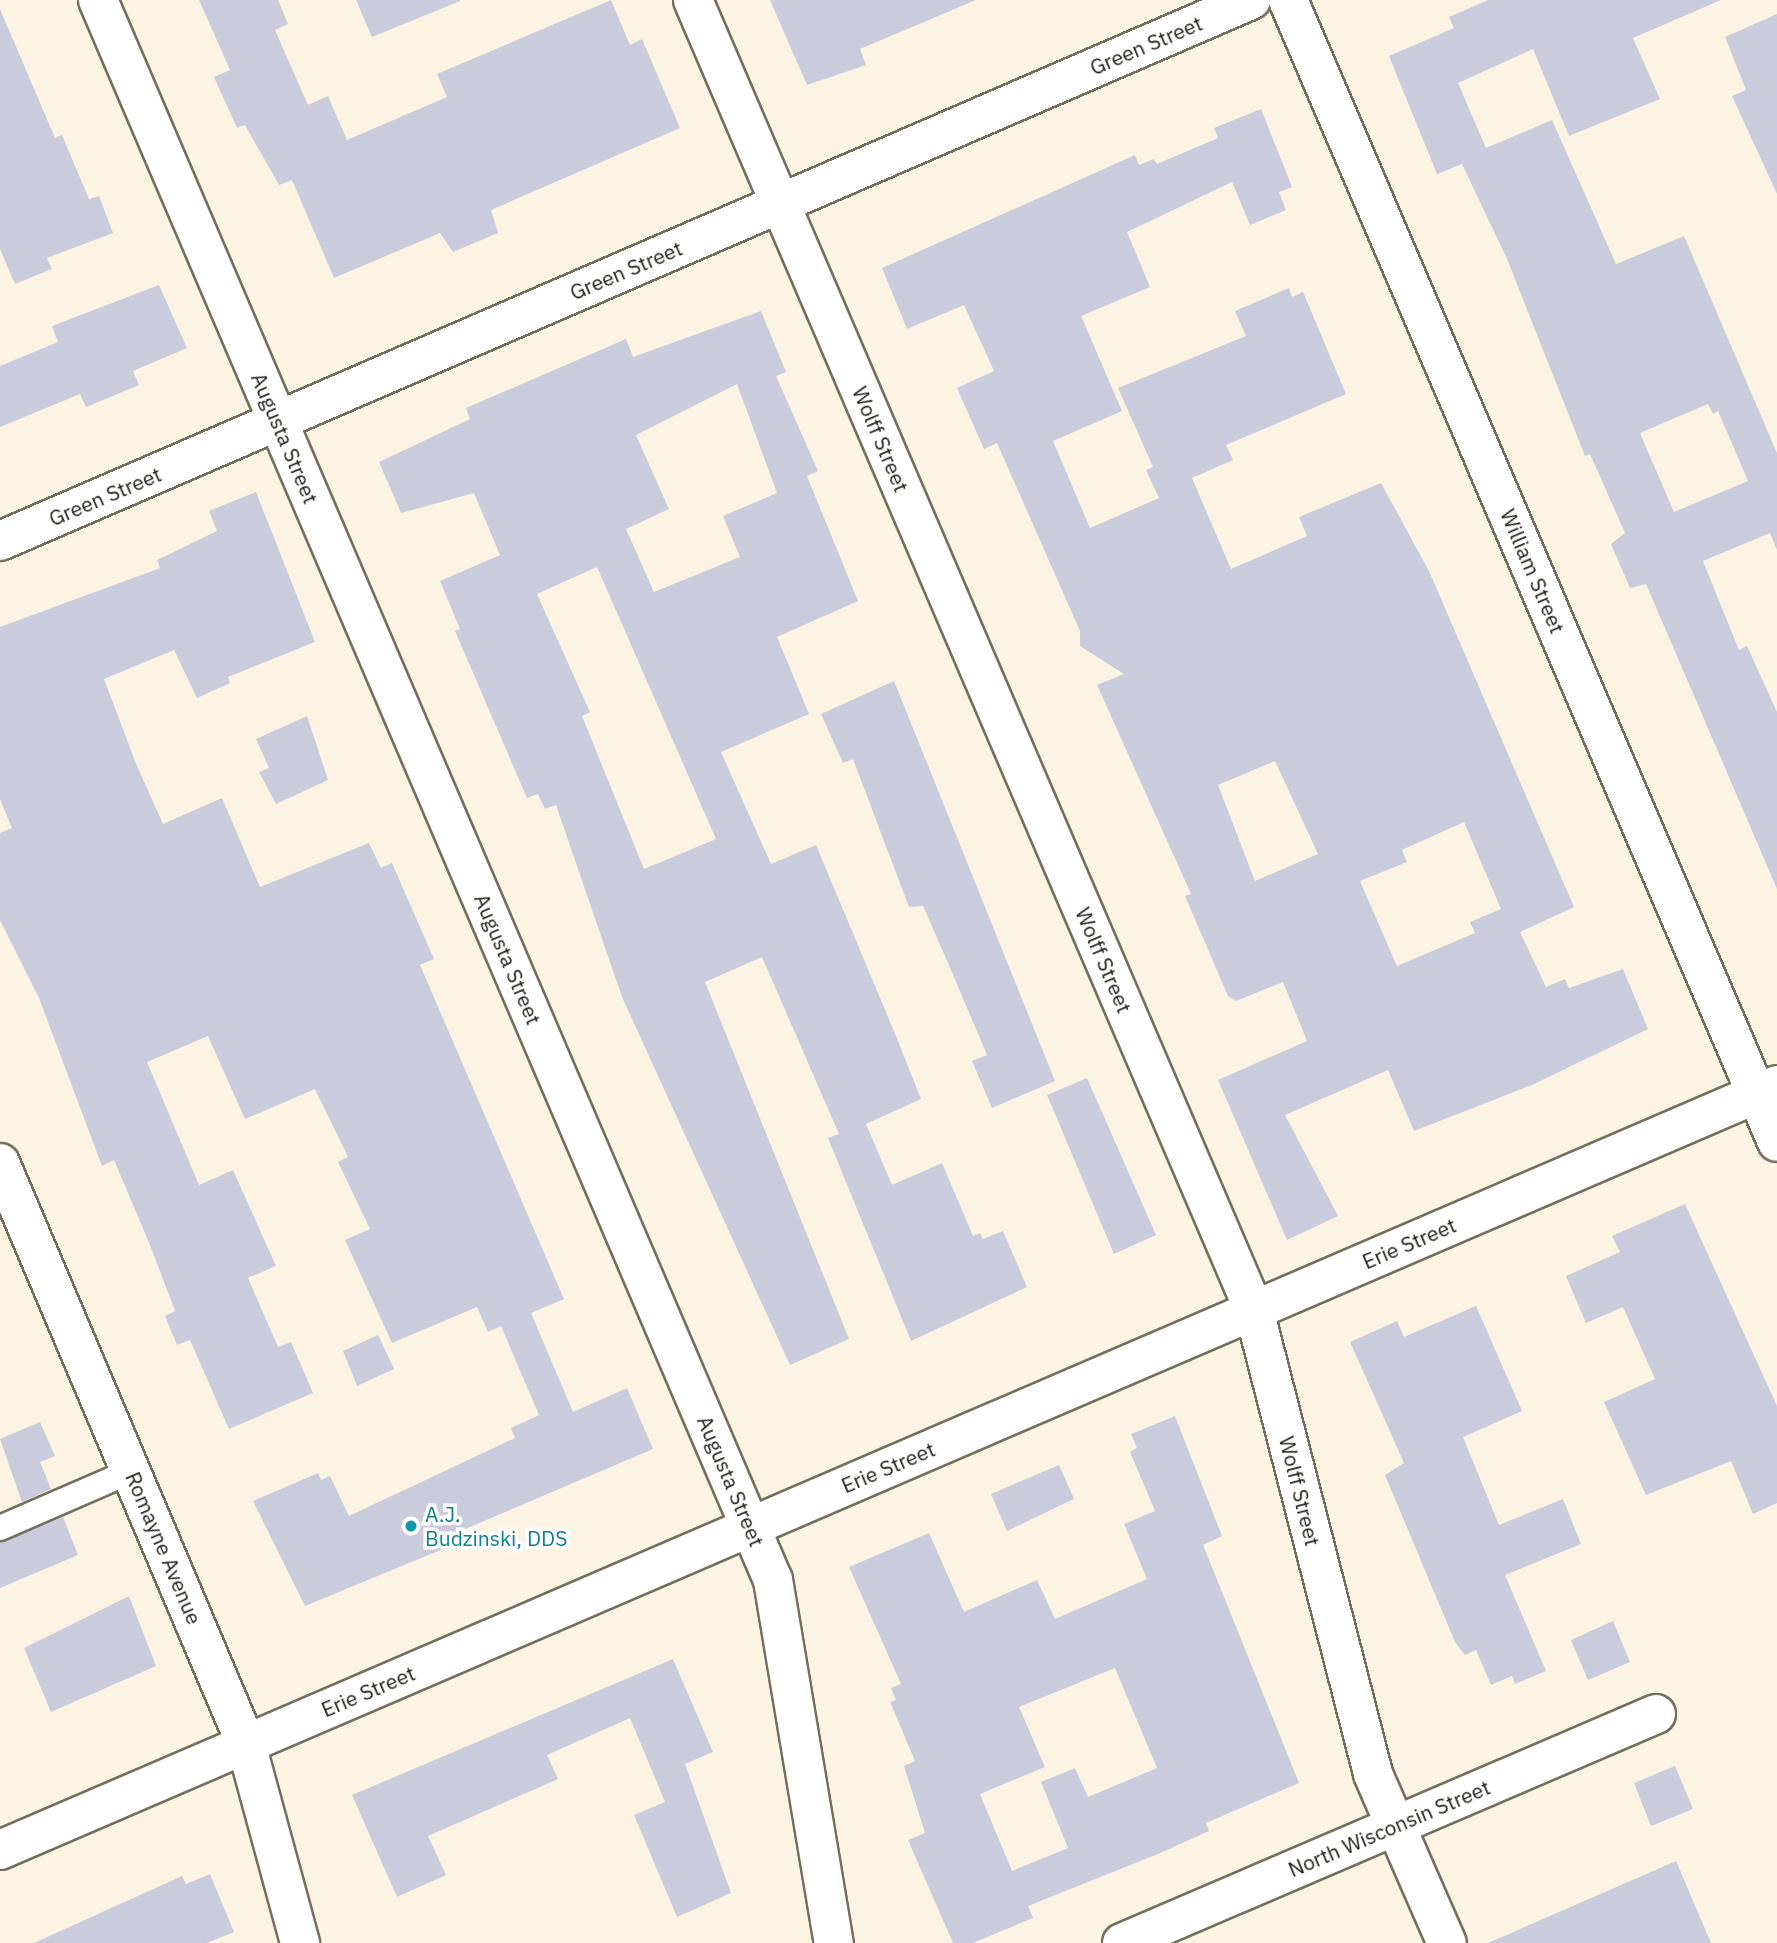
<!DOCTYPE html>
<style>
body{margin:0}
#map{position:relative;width:1777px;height:1943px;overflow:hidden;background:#fbf4e3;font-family:"IBM Plex Sans",sans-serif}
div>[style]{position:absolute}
.building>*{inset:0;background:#caccdd}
.roads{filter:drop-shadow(2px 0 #746e5f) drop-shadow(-2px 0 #746e5f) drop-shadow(0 2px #746e5f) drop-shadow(0 -2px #746e5f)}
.lane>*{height:24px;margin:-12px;padding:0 12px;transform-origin:12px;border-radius:12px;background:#fff}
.street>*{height:38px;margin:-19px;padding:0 19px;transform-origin:19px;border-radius:19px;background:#fff}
.dots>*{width:19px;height:19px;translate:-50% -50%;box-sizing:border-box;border:4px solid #fff;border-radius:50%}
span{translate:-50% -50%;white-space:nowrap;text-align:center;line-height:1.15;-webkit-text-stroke:7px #fff;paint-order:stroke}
.street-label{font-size:21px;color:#22201a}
.culture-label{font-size:21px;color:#0d838f}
.left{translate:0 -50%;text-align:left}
</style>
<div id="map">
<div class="building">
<i style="clip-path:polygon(199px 0,278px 0,288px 24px,275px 30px,308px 105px,328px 96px,347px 140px,447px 97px,437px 74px,611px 0,630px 45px,642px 39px,680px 128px,491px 210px,498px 233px,453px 252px,440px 233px,334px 278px,292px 180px,279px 185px,245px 125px,237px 128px,214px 77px,230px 70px)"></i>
<i style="clip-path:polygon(356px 0,460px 0,460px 1px,372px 37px)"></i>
<i style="clip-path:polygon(770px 0,976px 0,860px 49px,866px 65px,807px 85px)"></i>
<i style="clip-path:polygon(evenodd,1488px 0,1721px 0,1633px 38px,1660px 99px,1569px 136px,1533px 49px,1458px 83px,1486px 148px,1552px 120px,1616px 264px,1684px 236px,1777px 453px,1777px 550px,1770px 533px,1703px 561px,1739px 650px,1747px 646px,1777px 712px,1777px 889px,1646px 584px,1630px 588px,1611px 544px,1625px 533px,1590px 454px,1585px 456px,1507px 259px,1462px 164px,1437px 174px,1389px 56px,1454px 28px,1449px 17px,1488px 0,1708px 404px,1713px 414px,1718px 411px,1748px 481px,1674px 512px,1640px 433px,1708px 404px)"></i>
<i style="clip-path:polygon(0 9px,55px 138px,62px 135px,89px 199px,99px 196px,113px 233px,47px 258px,52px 269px,15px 284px,0 249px)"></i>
<i style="clip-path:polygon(1777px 14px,1777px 194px,1732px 96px,1746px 90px,1725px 37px)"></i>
<i style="clip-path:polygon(evenodd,1261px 109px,1292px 187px,1279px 192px,1286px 210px,1250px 225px,1232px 182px,1127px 232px,1150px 287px,1081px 316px,1122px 411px,1053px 441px,1090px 528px,1159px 498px,1146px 470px,1153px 467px,1118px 388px,1246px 336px,1235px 311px,1289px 288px,1292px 297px,1303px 292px,1346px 394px,1226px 445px,1233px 460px,1192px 478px,1231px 569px,1307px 536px,1299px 517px,1381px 483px,1429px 571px,1574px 907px,1520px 932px,1546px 987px,1565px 979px,1569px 988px,1623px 969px,1648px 1029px,1532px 1085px,1414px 1131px,1388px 1070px,1285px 1115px,1338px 1216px,1287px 1240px,1218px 1080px,1307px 1041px,1283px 982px,1236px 1001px,1228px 996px,1185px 896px,1191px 894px,1097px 685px,1124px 674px,1080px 646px,1080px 631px,997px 443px,984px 449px,957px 388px,994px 371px,964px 305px,907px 329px,882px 268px,1135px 155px,1139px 165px,1154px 159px,1157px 164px,1218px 138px,1214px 128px,1261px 109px,1275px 761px,1318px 854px,1255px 881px,1218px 785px,1275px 761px,1261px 109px,1464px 822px,1501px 909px,1470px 922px,1475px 933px,1397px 966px,1360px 881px,1407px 862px,1402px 850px,1464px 822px)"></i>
<i style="clip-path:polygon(159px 285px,187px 348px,133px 371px,139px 385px,86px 407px,80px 394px,0 427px,0 366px,58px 342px,52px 326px)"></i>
<i style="clip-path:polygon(evenodd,761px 311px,786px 372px,776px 376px,818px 471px,807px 476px,858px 601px,777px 637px,809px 714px,721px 752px,771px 864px,816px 845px,896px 1036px,921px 1099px,866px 1124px,892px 1185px,942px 1163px,973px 1236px,980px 1233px,983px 1239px,1003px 1231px,1027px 1287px,911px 1341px,828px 1138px,839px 1134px,762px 957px,705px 982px,849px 1339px,790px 1365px,622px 997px,556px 805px,545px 809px,538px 794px,527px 798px,455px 631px,460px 629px,440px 581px,500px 555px,474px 493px,401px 513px,379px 462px,470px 419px,466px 408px,626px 339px,633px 357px,761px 311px,737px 384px,777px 493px,723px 516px,740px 557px,654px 592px,626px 529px,669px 509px,636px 435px,737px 384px,761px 311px,597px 567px,716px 839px,644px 869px,582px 716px,590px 712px,537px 594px,597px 567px)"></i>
<i style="clip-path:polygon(256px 492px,315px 642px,228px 677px,230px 683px,197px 698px,174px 650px,104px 679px,137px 766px,163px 824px,222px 798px,260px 887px,369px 843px,381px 868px,392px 863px,434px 959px,420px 965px,564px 1299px,531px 1313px,573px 1412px,627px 1388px,653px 1449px,451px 1535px,455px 1544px,305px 1606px,253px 1501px,318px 1473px,321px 1480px,330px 1476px,349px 1516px,515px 1438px,511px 1428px,539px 1415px,501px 1326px,488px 1332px,477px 1307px,392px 1343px,345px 1240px,370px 1229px,338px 1162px,348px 1157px,315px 1089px,245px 1119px,208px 1036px,147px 1062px,199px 1185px,233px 1170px,276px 1266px,248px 1278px,278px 1347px,291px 1342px,313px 1393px,229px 1429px,190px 1340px,177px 1345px,165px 1316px,175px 1311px,150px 1245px,114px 1160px,102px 1166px,39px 998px,0 920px,0 833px,12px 828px,0 799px,0 627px,160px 568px,157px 560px,217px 531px,209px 511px)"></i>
<i style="clip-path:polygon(894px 681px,1055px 1081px,992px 1108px,972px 1061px,987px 1055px,945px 956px,923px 906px,909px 907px,853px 759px,843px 763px,821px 714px)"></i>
<i style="clip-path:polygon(307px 716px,328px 780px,276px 804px,259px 772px,269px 768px,256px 739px)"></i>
<i style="clip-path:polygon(1087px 1078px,1156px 1235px,1114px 1254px,1047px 1095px)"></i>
<i style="clip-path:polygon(1685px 1204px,1777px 1406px,1777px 1503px,1753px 1514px,1731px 1461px,1646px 1495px,1604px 1402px,1655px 1379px,1623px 1307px,1586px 1323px,1566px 1276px,1620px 1252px,1612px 1236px)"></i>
<i style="clip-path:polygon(1476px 1306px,1522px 1411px,1463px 1437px,1499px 1525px,1563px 1499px,1581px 1544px,1505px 1575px,1546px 1671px,1515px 1684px,1512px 1676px,1491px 1685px,1476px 1650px,1465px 1655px,1455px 1642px,1385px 1475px,1404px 1463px,1350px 1342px,1397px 1321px,1404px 1337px)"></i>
<i style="clip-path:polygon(378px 1335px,394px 1369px,357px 1386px,343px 1351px)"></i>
<i style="clip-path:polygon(evenodd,1175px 1416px,1222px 1536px,1203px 1545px,1299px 1783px,1206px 1823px,1209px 1831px,1158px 1854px,1028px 1906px,1033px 1918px,973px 1943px,953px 1943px,908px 1840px,925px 1833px,904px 1766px,915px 1761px,890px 1702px,896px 1700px,891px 1688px,901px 1684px,849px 1567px,929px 1533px,964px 1612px,1037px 1580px,1055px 1619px,1147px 1579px,1124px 1524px,1155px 1511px,1130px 1452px,1137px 1448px,1131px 1434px,1175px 1416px,1115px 1668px,1157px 1768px,1088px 1797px,1075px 1768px,1041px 1782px,1068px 1848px,1012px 1871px,980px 1794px,1045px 1767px,1019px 1707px,1115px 1668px)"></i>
<i style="clip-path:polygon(40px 1422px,55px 1456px,40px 1462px,51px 1489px,22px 1502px,0 1439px)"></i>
<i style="clip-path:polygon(1059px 1465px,1074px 1499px,1007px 1531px,991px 1494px)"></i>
<i style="clip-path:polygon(63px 1517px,78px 1555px,0 1588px,0 1543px)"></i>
<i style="clip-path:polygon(129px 1596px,156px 1666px,51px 1712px,24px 1648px)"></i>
<i style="clip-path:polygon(1613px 1621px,1630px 1662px,1588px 1680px,1571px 1640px)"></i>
<i style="clip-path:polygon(673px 1659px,713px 1752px,685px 1764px,731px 1893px,677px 1917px,634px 1815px,665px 1802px,630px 1718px,547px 1755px,558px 1779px,428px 1836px,446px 1875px,397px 1897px,352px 1795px)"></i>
<i style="clip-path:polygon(1675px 1766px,1693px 1809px,1651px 1826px,1634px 1783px)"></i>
<i style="clip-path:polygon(1676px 1861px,1711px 1943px,1488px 1943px)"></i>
<i style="clip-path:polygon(210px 1874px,234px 1932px,207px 1943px,34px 1943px,182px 1876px,186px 1884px)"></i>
</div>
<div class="roads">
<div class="lane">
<i style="left:0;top:1528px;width:143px;rotate:-23.5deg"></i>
</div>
<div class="street">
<i style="left:98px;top:0;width:1718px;rotate:66.87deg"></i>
<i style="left:773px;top:1580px;width:368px;rotate:80.5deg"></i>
<i style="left:693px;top:0;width:1425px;rotate:66.82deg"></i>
<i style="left:1254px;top:1310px;width:479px;rotate:75.6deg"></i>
<i style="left:1373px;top:1774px;width:184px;rotate:66.4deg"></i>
<i style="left:1288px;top:0;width:1242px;rotate:66.82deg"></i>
<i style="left:0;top:541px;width:1363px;rotate:-23.39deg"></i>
<i style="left:0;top:1163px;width:631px;rotate:67.05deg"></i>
<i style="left:246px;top:1744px;width:206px;rotate:74.8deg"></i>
<i style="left:0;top:1850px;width:1935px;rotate:-23.29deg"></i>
<i style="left:1122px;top:1943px;width:581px;rotate:-23.21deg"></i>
</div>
</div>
<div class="dots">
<i style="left:411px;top:1526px;background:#0f9aa8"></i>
</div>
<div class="street-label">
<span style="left:1146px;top:45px;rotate:-23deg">Green Street</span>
<span style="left:626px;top:270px;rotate:-23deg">Green Street</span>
<span style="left:285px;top:438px;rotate:67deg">Augusta Street</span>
<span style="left:881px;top:439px;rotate:67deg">Wolff Street</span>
<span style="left:105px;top:496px;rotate:-23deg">Green Street</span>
<span style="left:1533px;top:571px;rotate:67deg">William Street</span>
<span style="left:508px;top:959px;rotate:67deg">Augusta Street</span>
<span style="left:1104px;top:960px;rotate:67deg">Wolff Street</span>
<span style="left:1409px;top:1243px;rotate:-23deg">Erie Street</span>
<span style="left:888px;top:1467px;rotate:-23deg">Erie Street</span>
<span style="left:731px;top:1481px;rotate:67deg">Augusta Street</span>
<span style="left:1300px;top:1491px;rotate:76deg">Wolff Street</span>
<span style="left:164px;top:1548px;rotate:67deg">Romayne Avenue</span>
<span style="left:368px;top:1691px;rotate:-23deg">Erie Street</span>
<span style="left:1389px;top:1828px;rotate:-23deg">North Wisconsin Street</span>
</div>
<div class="culture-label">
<span class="left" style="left:425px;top:1526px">A.J.<br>Budzinski, DDS</span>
</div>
</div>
